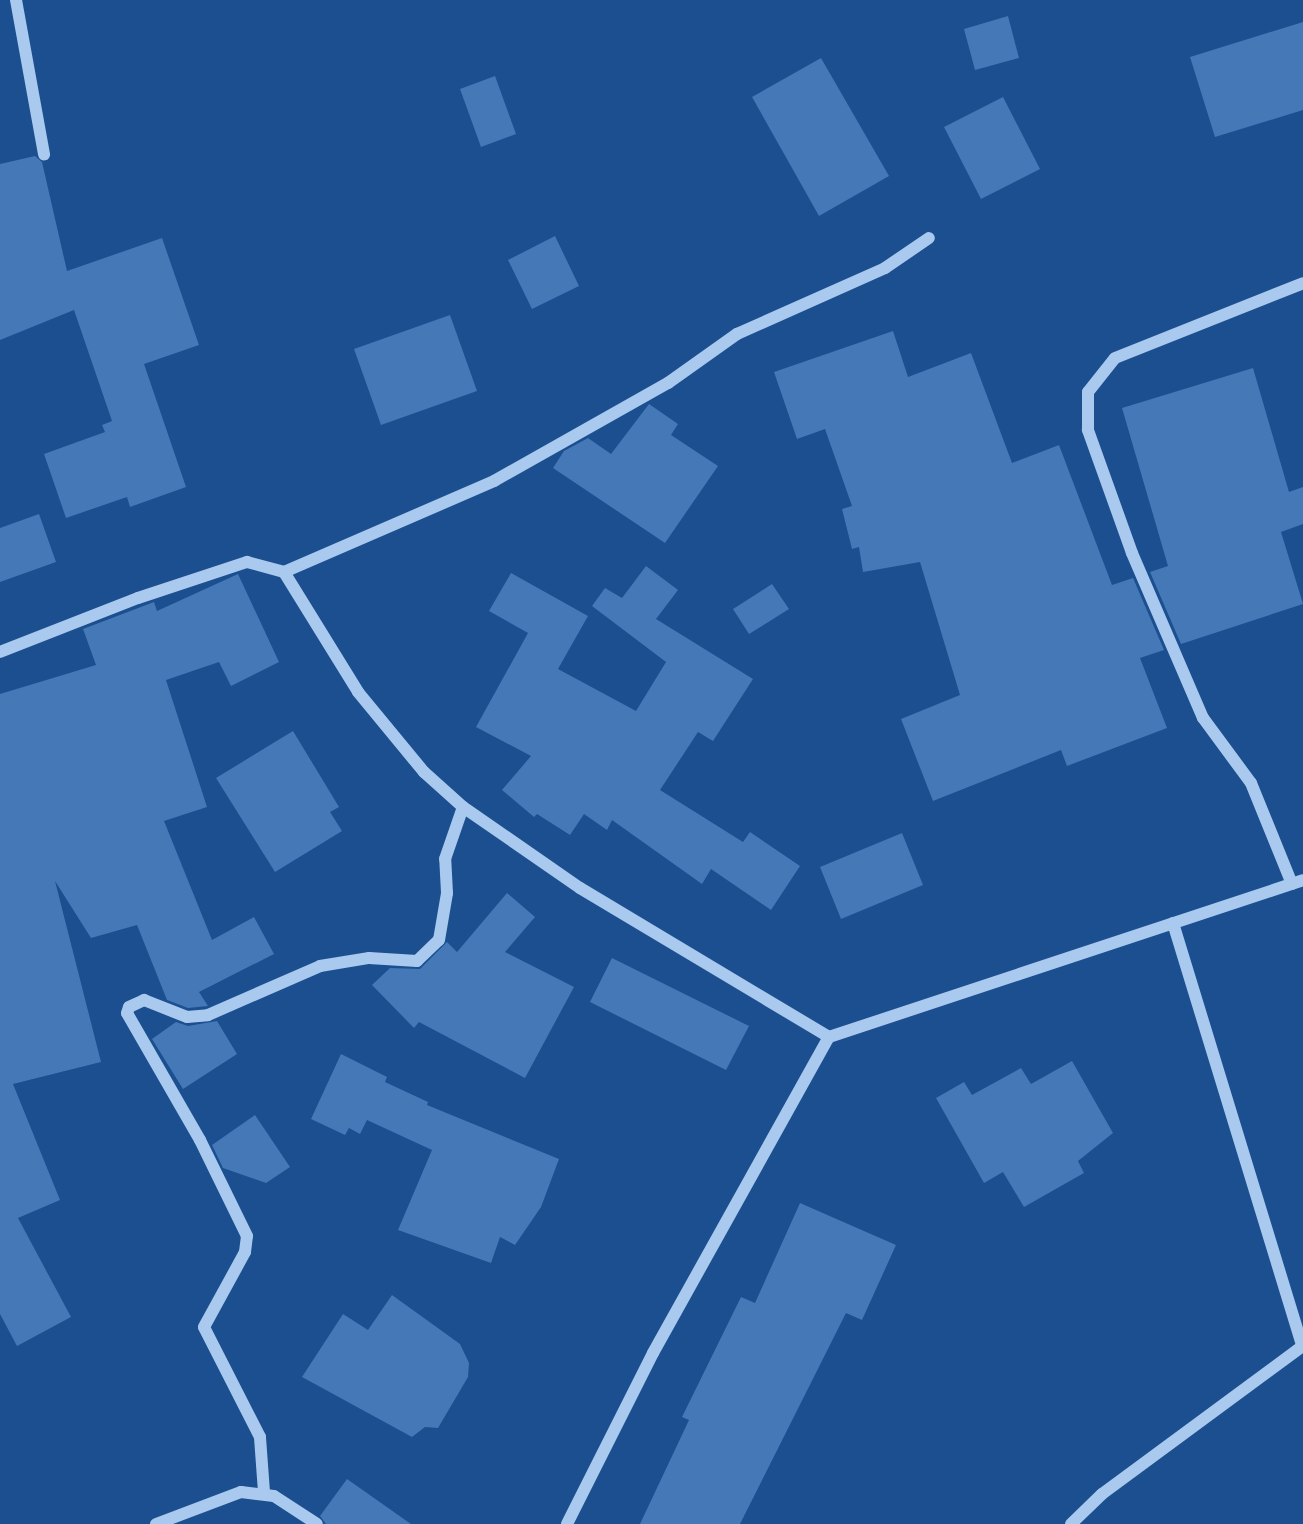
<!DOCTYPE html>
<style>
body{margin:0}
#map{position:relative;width:1303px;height:1524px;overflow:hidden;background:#1b4f8f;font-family:Mulish,sans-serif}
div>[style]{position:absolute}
.building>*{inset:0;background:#4478b7}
.minor>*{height:12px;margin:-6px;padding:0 6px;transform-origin:6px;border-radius:6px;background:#a9c9ee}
span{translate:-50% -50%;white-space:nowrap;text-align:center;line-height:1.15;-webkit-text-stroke:6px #1b4f8f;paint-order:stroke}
</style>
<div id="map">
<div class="building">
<i style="clip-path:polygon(1008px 16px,1019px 58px,975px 70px,964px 29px)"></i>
<i style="clip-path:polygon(1303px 22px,1303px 110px,1215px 137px,1190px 57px)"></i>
<i style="clip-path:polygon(821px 58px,889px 176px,819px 216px,752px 97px)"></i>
<i style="clip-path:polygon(495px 76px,516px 134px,481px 147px,460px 89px)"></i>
<i style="clip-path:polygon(1003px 97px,1040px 169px,981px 199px,944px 127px)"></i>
<i style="clip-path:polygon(35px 156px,42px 162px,67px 271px,162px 238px,199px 345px,144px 364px,186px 487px,130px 507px,127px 497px,66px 518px,44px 454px,105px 432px,102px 425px,112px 421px,74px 310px,0 340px,0 164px)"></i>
<i style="clip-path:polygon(555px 236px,579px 286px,532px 309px,508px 260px)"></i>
<i style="clip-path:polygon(450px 315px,477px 391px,381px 425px,354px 349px)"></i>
<i style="clip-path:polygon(893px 331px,908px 377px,971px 353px,1012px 463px,1059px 445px,1112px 585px,1133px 578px,1164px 650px,1140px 658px,1167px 728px,1067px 766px,1061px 750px,933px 801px,901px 719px,960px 695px,920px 562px,863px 572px,859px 547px,852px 549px,842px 509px,852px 506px,825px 429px,797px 439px,774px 372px)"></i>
<i style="clip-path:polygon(1253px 368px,1289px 492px,1303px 487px,1303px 524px,1281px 532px,1303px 604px,1181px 644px,1150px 572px,1168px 566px,1122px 408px)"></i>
<i style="clip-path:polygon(649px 404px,678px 424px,671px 435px,718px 466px,665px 543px,553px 468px,564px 451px,588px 438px,611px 454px)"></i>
<i style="clip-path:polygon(39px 514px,56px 562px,0 582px,0 528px)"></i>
<i style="clip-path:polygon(646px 566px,678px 590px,656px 619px,753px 679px,713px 741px,698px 732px,660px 790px,743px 842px,750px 832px,800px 866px,771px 910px,711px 869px,702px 884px,612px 820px,607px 830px,584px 814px,570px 835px,537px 814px,534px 817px,502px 790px,531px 756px,476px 727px,528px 633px,489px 611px,511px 573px,588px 616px,558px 669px,636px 711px,666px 662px,592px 606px,605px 588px,622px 598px)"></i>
<i style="clip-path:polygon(238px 574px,279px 662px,231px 686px,219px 662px,166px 680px,207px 807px,164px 821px,212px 940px,254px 917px,274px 954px,199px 992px,208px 1006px,188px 1008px,167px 1000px,137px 925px,91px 938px,55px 881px,101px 1062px,13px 1084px,60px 1200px,18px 1218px,71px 1317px,17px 1346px,0 1314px,0 694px,96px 665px,83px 629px,154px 602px,157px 611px)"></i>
<i style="clip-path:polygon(772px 584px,789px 609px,749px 634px,733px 609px)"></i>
<i style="clip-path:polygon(293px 731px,339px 807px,330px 812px,342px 831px,275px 872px,216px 778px)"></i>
<i style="clip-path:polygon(902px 833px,923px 885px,841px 919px,820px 867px)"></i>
<i style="clip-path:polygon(507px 893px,535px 917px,505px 952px,574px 987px,525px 1078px,419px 1022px,414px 1028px,372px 985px,390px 968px,420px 969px,447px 942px,457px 952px)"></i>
<i style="clip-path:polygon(612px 958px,749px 1026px,726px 1070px,590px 1002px)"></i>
<i style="clip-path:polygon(217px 1021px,237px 1054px,183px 1089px,152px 1039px,176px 1022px,188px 1026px)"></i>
<i style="clip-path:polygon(341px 1054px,387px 1077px,385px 1082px,428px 1102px,427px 1105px,559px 1159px,541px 1207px,515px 1245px,500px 1237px,491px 1263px,398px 1230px,432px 1150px,367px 1120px,360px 1134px,349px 1128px,345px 1135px,311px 1119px)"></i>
<i style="clip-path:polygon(1072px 1061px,1113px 1133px,1078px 1161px,1084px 1173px,1024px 1207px,1003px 1172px,984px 1183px,936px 1098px,964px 1082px,972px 1095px,1021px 1068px,1031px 1084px)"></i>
<i style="clip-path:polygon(255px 1115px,290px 1167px,266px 1183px,223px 1168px,212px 1145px)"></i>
<i style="clip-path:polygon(800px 1203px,896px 1245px,862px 1320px,846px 1313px,740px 1524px,640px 1524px,689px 1420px,682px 1417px,741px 1297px,755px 1303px)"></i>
<i style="clip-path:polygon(392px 1295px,460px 1344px,469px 1363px,468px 1377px,438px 1428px,425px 1427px,412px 1437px,302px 1377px,343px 1314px,368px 1330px)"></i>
<i style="clip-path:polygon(347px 1479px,411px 1524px,326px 1524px,320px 1516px)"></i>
</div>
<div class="minor">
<i style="left:16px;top:0;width:157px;rotate:79.7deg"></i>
<i style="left:284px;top:572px;width:229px;rotate:-23.4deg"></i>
<i style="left:494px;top:481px;width:200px;rotate:-29.4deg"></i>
<i style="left:668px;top:383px;width:85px;rotate:-35.4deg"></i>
<i style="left:737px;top:334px;width:162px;rotate:-24deg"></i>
<i style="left:885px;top:268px;width:53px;rotate:-34.3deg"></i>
<i style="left:0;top:652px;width:148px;rotate:-21.4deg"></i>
<i style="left:138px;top:598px;width:115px;rotate:-18.3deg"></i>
<i style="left:247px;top:562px;width:38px;rotate:15deg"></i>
<i style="left:284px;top:572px;width:141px;rotate:58.3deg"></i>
<i style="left:358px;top:692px;width:104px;rotate:50.5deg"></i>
<i style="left:424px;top:772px;width:52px;rotate:41.9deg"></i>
<i style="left:463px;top:807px;width:142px;rotate:34.7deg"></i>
<i style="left:580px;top:888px;width:290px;rotate:30.9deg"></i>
<i style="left:829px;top:1037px;width:499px;rotate:-18.3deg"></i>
<i style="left:1292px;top:884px;width:109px;rotate:-112.1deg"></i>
<i style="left:1251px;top:783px;width:81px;rotate:-126.4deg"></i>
<i style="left:1203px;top:718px;width:180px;rotate:-113.3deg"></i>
<i style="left:1132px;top:553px;width:131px;rotate:-109.7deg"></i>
<i style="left:1088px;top:430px;width:38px;rotate:-90deg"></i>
<i style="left:1088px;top:392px;width:43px;rotate:-51.5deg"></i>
<i style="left:1115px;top:358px;width:202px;rotate:-21.7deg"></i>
<i style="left:1173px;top:923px;width:443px;rotate:73deg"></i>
<i style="left:264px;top:1492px;width:55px;rotate:-94.2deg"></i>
<i style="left:260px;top:1437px;width:123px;rotate:-117deg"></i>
<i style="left:204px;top:1327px;width:85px;rotate:-61.3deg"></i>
<i style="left:245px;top:1252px;width:16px;rotate:-83deg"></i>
<i style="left:247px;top:1236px;width:107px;rotate:-116.1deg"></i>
<i style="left:200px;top:1140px;width:146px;rotate:-119.9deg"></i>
<i style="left:127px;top:1013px;width:6px;rotate:-72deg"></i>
<i style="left:129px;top:1007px;width:17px;rotate:-25deg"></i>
<i style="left:144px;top:1000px;width:46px;rotate:21.6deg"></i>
<i style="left:187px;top:1017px;width:21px;rotate:-5deg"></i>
<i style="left:208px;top:1015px;width:122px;rotate:-23.6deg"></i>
<i style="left:320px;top:966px;width:50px;rotate:-9.3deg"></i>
<i style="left:369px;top:958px;width:48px;rotate:3.6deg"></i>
<i style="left:417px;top:961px;width:30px;rotate:-44deg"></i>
<i style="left:439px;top:940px;width:48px;rotate:-80.3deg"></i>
<i style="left:447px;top:893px;width:34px;rotate:-93deg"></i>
<i style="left:445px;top:859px;width:55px;rotate:-70.9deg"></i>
<i style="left:156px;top:1524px;width:91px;rotate:-20.6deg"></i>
<i style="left:241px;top:1492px;width:33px;rotate:7deg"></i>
<i style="left:274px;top:1496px;width:51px;rotate:33.1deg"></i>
<i style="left:567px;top:1524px;width:191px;rotate:-63.3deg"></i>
<i style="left:653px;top:1353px;width:362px;rotate:-60.9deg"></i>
<i style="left:1071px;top:1524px;width:43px;rotate:-44.1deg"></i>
<i style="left:1102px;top:1494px;width:250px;rotate:-36.4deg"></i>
</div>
</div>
